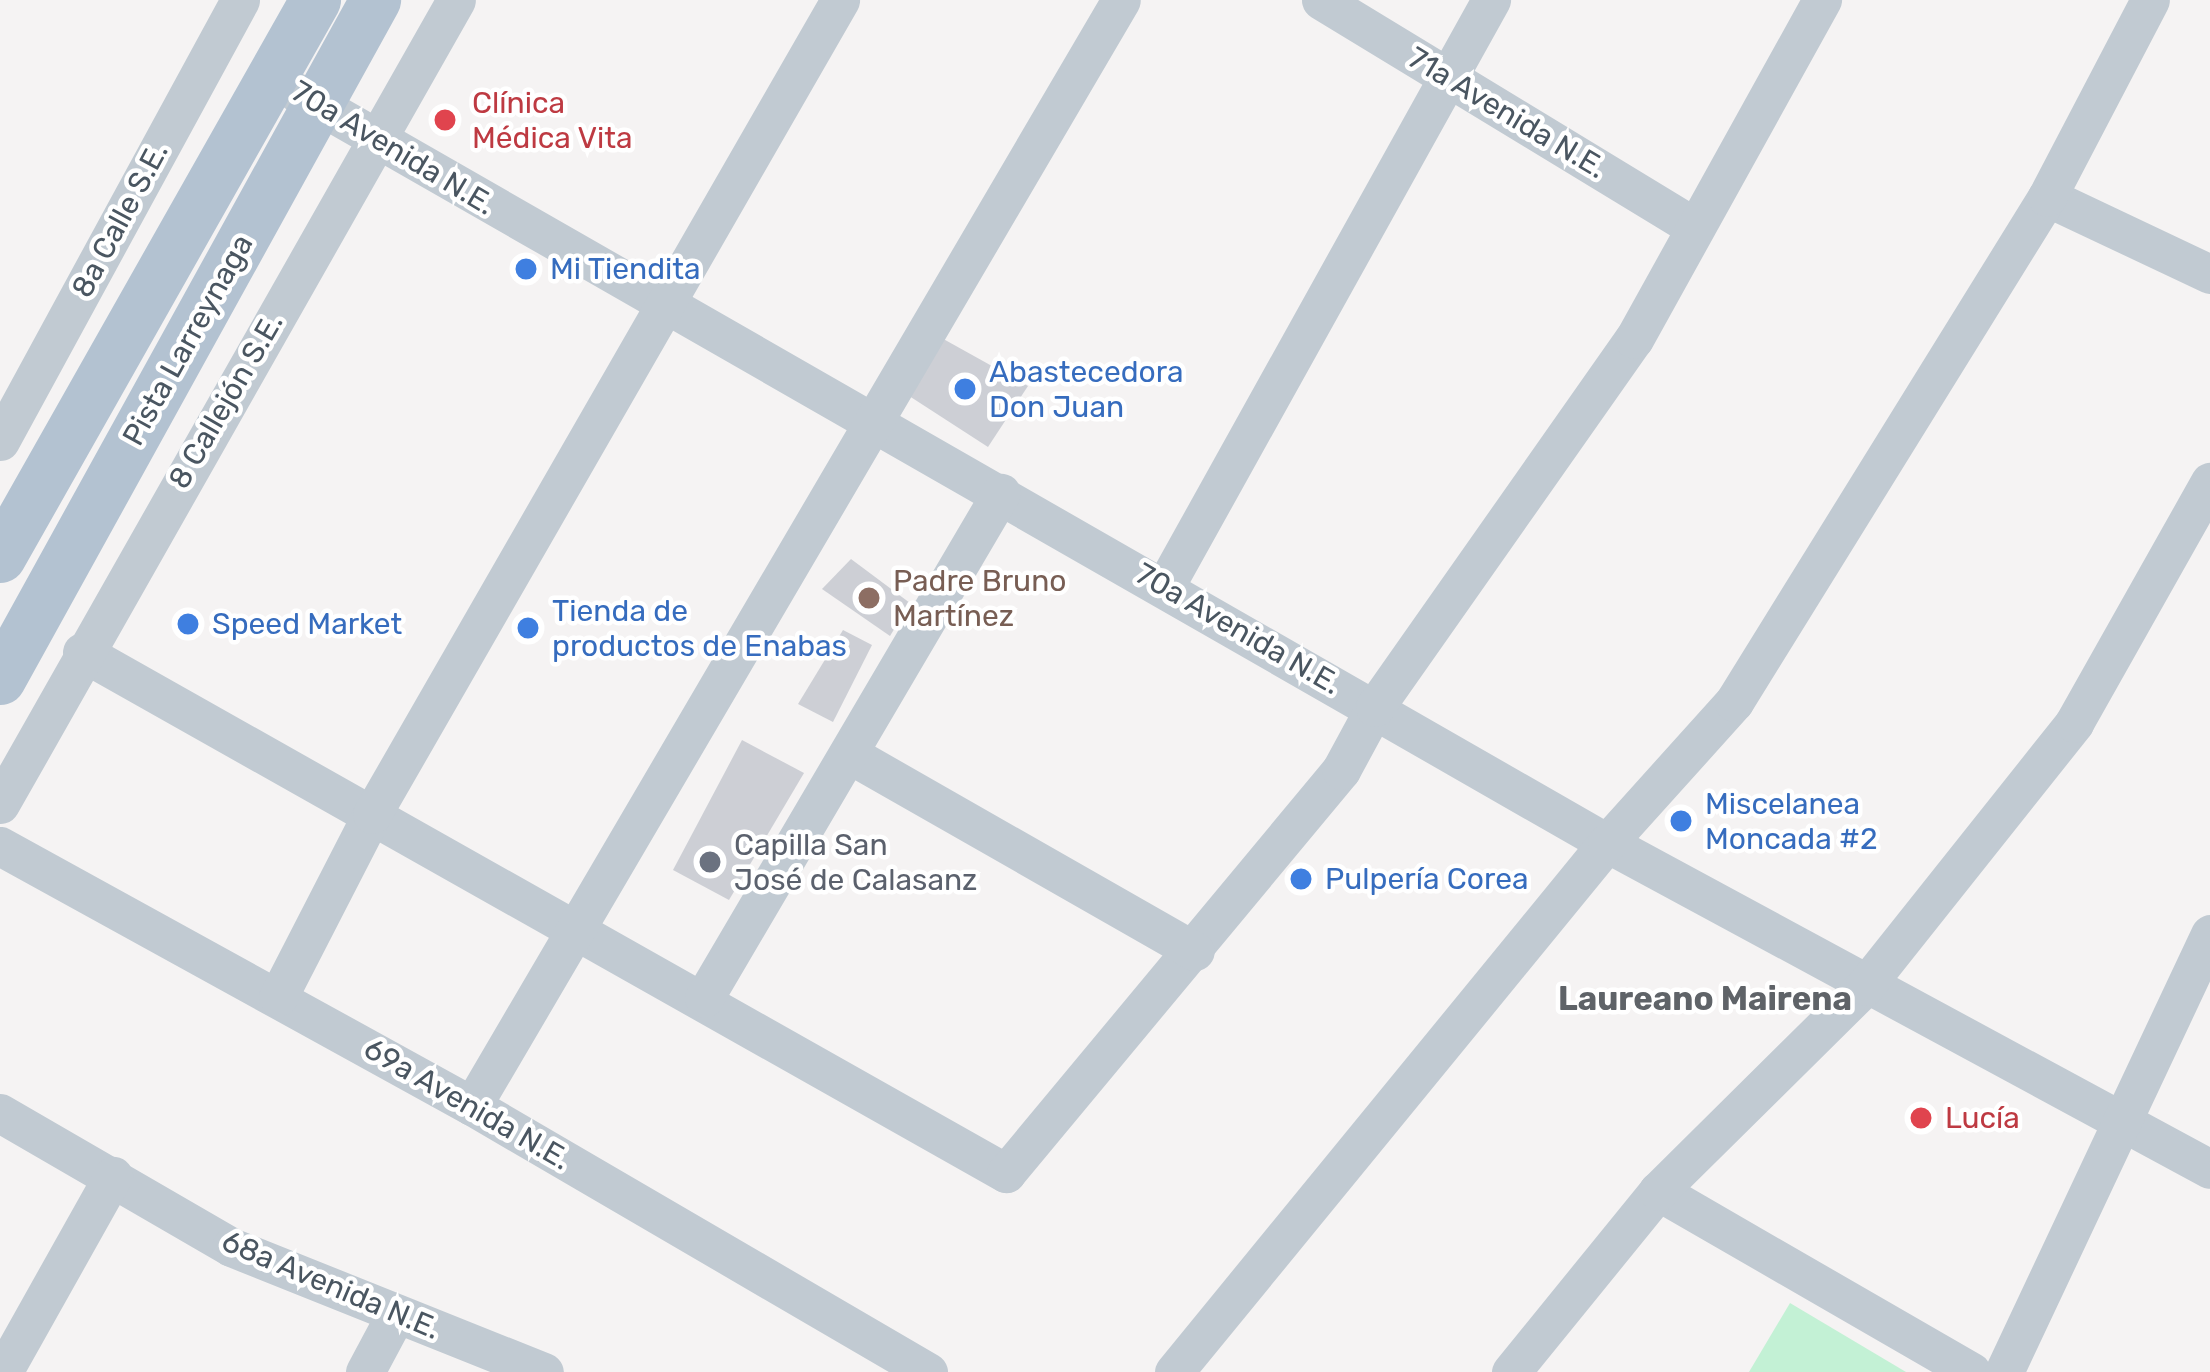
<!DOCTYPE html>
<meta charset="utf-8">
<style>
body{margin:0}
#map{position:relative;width:2210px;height:1372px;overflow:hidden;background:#f5f3f3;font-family:Rubik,sans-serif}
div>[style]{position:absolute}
.green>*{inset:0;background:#c3f1d5}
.building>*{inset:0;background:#cdcfd5}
.minor>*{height:39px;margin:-19.5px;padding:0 19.5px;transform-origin:19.5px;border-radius:19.5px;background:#c1cad2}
.major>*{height:51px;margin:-25.5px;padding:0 25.5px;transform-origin:25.5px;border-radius:25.5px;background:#b3c2d1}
.dots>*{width:33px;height:33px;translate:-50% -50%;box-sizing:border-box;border:6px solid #fff;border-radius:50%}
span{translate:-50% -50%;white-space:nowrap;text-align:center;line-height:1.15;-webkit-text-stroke:9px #fff;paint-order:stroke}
.health-label{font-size:30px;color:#be3a42}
.left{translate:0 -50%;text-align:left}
.street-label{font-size:30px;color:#4a5661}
.shop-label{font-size:30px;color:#366cbe}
.education-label{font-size:30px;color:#785e54}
.worship-label{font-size:30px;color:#5b616d}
.neighbourhood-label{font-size:33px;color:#5f6368;font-weight:700}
</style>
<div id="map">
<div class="green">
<i style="clip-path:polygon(1790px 1303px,1906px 1372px,1749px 1372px)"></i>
</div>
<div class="building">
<i style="clip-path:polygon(938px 336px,1028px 386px,988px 447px,903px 392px)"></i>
<i style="clip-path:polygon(851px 559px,910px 603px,890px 636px,822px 589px)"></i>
<i style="clip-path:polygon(843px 630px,872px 645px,833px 722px,798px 704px)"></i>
<i style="clip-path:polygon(742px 740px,804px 773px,729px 900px,673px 870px)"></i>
</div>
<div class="minor">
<i style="left:1321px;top:0;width:435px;rotate:31.3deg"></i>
<i style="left:296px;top:92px;width:1511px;rotate:29.81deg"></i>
<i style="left:1607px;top:843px;width:685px;rotate:28.4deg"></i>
<i style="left:2047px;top:197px;width:180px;rotate:25.3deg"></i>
<i style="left:0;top:441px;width:502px;rotate:-61.44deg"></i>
<i style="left:1164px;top:588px;width:673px;rotate:-60.92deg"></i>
<i style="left:82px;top:652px;width:1061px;rotate:29.42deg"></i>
<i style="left:1006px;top:1173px;width:524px;rotate:-50.26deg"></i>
<i style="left:1341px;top:770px;width:72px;rotate:-61.6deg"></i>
<i style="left:1375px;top:707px;width:450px;rotate:-54.9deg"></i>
<i style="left:1634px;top:339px;width:388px;rotate:-61deg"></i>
<i style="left:849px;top:754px;width:398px;rotate:29.7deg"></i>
<i style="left:0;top:804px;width:924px;rotate:-60.44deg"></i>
<i style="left:0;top:846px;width:539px;rotate:28.85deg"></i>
<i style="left:472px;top:1106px;width:528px;rotate:30.26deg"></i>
<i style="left:278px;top:997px;width:206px;rotate:-62.8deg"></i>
<i style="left:372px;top:814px;width:939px;rotate:-60.1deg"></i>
<i style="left:704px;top:998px;width:586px;rotate:-59.54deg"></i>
<i style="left:472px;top:1106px;width:1282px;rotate:-59.6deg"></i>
<i style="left:0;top:1113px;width:267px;rotate:30.1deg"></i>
<i style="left:231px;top:1247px;width:337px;rotate:21.8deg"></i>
<i style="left:1658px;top:1191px;width:362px;rotate:30deg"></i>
<i style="left:3px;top:1372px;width:225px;rotate:-60.7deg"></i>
<i style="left:365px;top:1372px;width:66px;rotate:-61.9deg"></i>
<i style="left:1174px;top:1372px;width:684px;rotate:-50.7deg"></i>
<i style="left:1607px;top:843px;width:190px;rotate:-48deg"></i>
<i style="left:1734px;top:702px;width:594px;rotate:-58.21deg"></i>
<i style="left:2047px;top:197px;width:222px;rotate:-62.4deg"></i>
<i style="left:1511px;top:1372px;width:233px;rotate:-50.9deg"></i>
<i style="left:1658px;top:1191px;width:291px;rotate:-44.7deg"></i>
<i style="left:1865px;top:986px;width:336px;rotate:-51.5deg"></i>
<i style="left:2074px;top:723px;width:277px;rotate:-60.6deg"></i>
<i style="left:2004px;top:1372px;width:484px;rotate:-64.8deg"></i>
</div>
<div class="major">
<i style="left:0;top:557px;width:640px;rotate:-60.51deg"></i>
<i style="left:0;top:679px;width:776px;rotate:-61.09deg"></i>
</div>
<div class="dots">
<i style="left:445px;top:120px;background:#e0444e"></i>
<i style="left:526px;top:269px;background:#3f7fe0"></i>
<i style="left:965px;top:389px;background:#3f7fe0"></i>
<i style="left:869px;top:598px;background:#8d6e63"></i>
<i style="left:188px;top:624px;background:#3f7fe0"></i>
<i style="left:528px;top:628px;background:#3f7fe0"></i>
<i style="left:1681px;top:821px;background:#3f7fe0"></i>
<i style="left:710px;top:862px;background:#6b7280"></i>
<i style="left:1301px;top:879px;background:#3f7fe0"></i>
<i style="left:1921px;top:1118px;background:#e0444e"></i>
</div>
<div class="health-label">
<span class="left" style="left:472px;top:120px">Clínica<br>Médica Vita</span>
<span class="left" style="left:1945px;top:1118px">Lucía</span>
</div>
<div class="street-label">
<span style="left:1507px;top:113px;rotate:31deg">71a Avenida N.E.</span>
<span style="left:393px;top:148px;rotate:31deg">70a Avenida N.E.</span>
<span style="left:120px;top:220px;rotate:-62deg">8a Calle S.E.</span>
<span style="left:188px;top:340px;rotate:-61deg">Pista Larreynaga</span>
<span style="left:226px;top:401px;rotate:-60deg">8 Callejón S.E.</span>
<span style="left:1238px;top:629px;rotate:30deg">70a Avenida N.E.</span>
<span style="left:467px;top:1104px;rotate:30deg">69a Avenida N.E.</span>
<span style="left:331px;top:1285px;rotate:23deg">68a Avenida N.E.</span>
</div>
<div class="shop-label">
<span class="left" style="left:550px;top:269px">Mi Tiendita</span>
<span class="left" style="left:989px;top:389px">Abastecedora<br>Don Juan</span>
<span class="left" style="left:552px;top:628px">Tienda de<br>productos de Enabas</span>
<span class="left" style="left:212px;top:624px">Speed Market</span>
<span class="left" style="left:1705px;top:821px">Miscelanea<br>Moncada #2</span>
<span class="left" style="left:1325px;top:879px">Pulpería Corea</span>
</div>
<div class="education-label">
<span class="left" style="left:893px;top:598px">Padre Bruno<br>Martínez</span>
</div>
<div class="worship-label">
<span class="left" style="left:734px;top:862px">Capilla San<br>José de Calasanz</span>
</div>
<div class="neighbourhood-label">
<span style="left:1705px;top:999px">Laureano Mairena</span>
</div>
</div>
